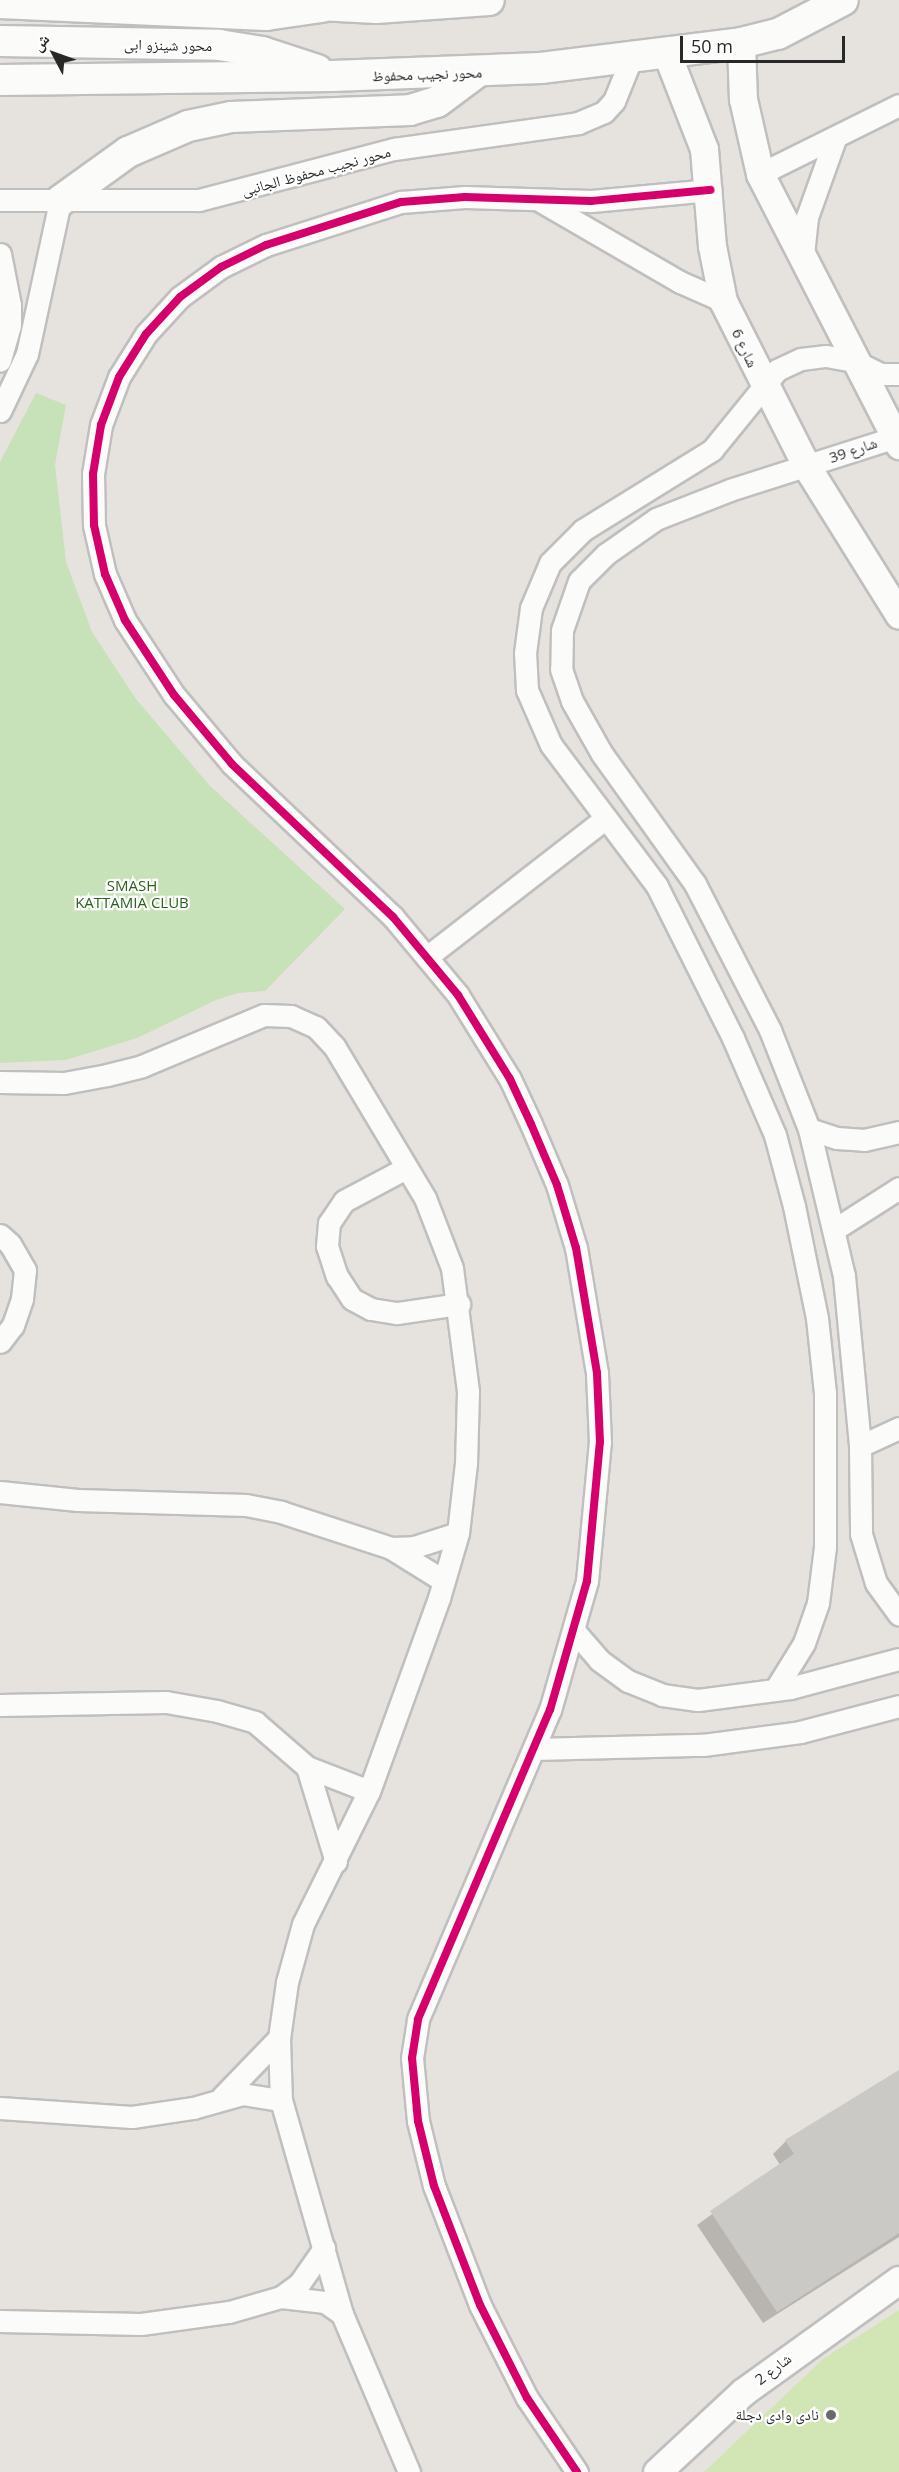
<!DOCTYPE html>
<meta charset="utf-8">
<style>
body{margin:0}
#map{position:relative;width:899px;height:2472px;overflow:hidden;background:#e6e3de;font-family:"Open Sans","Noto Naskh Arabic",sans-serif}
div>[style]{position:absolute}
.green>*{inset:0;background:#c7e1b8}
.pitch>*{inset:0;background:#d1e5b5}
.shadow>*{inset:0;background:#0003}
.building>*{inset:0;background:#cbc9c5}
.roads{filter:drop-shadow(2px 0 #c0bfbf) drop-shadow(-2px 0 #c0bfbf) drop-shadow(0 2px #c0bfbf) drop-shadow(0 -2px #c0bfbf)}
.minor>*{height:21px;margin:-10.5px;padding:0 10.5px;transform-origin:10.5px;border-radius:10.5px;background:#fbfbfa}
.tertiary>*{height:27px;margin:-13.5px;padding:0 13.5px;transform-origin:13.5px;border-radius:13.5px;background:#fbfbfa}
.secondary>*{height:30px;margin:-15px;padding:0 15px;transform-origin:15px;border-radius:15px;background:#fbfbfa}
.cycleway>*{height:8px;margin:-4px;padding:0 4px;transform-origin:4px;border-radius:4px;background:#d6006c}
.dots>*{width:16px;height:16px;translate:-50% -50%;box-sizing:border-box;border:3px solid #fff;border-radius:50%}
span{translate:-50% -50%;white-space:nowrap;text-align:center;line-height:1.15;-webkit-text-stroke:4.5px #fff;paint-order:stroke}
.street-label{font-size:15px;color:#282828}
.park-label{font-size:15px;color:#28611c}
.poi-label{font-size:15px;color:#282828}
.right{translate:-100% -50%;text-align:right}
.north{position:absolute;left:24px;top:24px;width:60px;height:60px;-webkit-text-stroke:4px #fff;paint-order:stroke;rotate:311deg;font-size:16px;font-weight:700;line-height:24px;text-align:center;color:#282828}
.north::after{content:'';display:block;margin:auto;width:21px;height:27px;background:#282828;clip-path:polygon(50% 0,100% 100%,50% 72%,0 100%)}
.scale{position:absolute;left:680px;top:36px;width:165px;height:27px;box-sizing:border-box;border:3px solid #282828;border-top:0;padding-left:8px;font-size:18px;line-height:21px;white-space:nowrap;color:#282828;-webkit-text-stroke:4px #fff;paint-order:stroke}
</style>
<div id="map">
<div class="green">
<i style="clip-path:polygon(36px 393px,66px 405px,55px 465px,66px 562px,92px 632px,136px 699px,210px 786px,345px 909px,265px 991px,238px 993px,216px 1000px,137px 1038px,66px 1060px,0 1063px,0 462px)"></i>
</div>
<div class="pitch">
<i style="clip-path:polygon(899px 2310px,899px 2472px,704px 2472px,823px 2359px)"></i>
</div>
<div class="shadow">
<i style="clip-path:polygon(899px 2072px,899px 2237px,763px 2323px,697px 2225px,780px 2165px,773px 2154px,786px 2141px)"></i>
</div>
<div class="building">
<i style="clip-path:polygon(899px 2070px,899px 2233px,777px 2312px,710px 2211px,794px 2154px,785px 2140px)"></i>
</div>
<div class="roads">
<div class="minor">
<i style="left:760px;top:174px;width:155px;rotate:-26.4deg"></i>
<i style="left:0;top:200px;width:199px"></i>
<i style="left:199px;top:200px;width:202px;rotate:-14.7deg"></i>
<i style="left:394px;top:149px;width:186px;rotate:-8deg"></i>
<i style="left:578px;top:123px;width:28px;rotate:-23deg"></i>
<i style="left:604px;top:112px;width:15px;rotate:-48deg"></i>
<i style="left:614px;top:101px;width:45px;rotate:-68deg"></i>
<i style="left:542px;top:202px;width:160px;rotate:30.1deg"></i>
<i style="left:680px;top:282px;width:47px;rotate:23.8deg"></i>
<i style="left:0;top:254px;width:52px;rotate:78.9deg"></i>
<i style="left:10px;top:305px;width:20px;rotate:90deg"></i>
<i style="left:10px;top:325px;width:37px;rotate:106deg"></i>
<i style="left:803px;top:255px;width:38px;rotate:-84deg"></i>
<i style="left:807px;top:217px;width:83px;rotate:-70.3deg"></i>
<i style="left:0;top:411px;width:63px;rotate:-64.7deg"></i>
<i style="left:27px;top:354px;width:157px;rotate:-77.8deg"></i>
<i style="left:899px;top:436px;width:177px;rotate:162.3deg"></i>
<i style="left:730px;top:490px;width:79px;rotate:158.6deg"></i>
<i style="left:656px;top:519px;width:61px;rotate:145deg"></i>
<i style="left:606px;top:554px;width:38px;rotate:135deg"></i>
<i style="left:579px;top:581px;width:52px;rotate:109.1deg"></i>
<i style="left:562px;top:630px;width:39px;rotate:91deg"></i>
<i style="left:561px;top:669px;width:34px;rotate:71deg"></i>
<i style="left:572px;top:701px;width:61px;rotate:60.5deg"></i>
<i style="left:602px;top:754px;width:160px;rotate:54.4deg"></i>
<i style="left:695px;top:884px;width:164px;rotate:62.8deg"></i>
<i style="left:770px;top:1030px;width:106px;rotate:68.5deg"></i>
<i style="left:809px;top:1129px;width:151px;rotate:76.6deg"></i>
<i style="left:844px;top:1276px;width:171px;rotate:84.6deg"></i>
<i style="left:860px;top:1446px;width:88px;rotate:89.3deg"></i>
<i style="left:861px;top:1534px;width:51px;rotate:73deg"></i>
<i style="left:876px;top:1583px;width:39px;rotate:54deg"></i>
<i style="left:428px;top:956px;width:225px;rotate:-37.8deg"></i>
<i style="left:0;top:1082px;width:64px;rotate:0.9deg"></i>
<i style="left:64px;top:1083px;width:44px;rotate:-10.5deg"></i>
<i style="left:107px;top:1075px;width:36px;rotate:-14deg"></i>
<i style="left:142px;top:1066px;width:132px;rotate:-22.7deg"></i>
<i style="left:264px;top:1015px;width:27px;rotate:2deg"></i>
<i style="left:291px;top:1016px;width:27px;rotate:24deg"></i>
<i style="left:316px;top:1027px;width:26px;rotate:47deg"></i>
<i style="left:334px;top:1046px;width:177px;rotate:59.1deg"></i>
<i style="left:425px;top:1198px;width:75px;rotate:68.9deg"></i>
<i style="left:452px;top:1268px;width:125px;rotate:82.6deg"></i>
<i style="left:468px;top:1392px;width:71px;rotate:91.6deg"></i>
<i style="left:466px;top:1463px;width:70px;rotate:96.5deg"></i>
<i style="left:458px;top:1533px;width:68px;rotate:106.3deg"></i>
<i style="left:439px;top:1598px;width:205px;rotate:109.9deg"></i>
<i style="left:369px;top:1791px;width:148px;rotate:116.4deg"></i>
<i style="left:303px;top:1924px;width:60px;rotate:105.4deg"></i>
<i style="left:287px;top:1982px;width:57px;rotate:98.1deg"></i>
<i style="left:279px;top:2038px;width:62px;rotate:88.2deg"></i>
<i style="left:281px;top:2100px;width:223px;rotate:74.1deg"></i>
<i style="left:342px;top:2314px;width:172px;rotate:67deg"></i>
<i style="left:809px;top:1129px;width:29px;rotate:18deg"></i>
<i style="left:837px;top:1138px;width:27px;rotate:4deg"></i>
<i style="left:864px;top:1140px;width:36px;rotate:-13deg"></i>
<i style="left:406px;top:1168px;width:70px;rotate:152deg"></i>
<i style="left:344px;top:1201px;width:27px;rotate:124deg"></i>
<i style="left:329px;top:1223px;width:23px;rotate:95deg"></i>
<i style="left:327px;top:1246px;width:32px;rotate:72deg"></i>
<i style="left:337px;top:1276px;width:27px;rotate:57deg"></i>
<i style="left:352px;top:1299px;width:21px;rotate:28deg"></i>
<i style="left:371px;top:1309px;width:26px;rotate:9deg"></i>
<i style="left:397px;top:1313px;width:63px;rotate:-8.3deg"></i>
<i style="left:835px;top:1229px;width:76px;rotate:-32.6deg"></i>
<i style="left:0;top:1235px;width:13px;rotate:42deg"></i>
<i style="left:10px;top:1244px;width:30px;rotate:60deg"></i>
<i style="left:25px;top:1270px;width:29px;rotate:96deg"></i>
<i style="left:22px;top:1299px;width:28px;rotate:109deg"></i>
<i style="left:13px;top:1325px;width:21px;rotate:127deg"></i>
<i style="left:860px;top:1446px;width:43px;rotate:-24.8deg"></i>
<i style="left:0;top:1492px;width:78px;rotate:5.9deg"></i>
<i style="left:78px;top:1500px;width:168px;rotate:1.7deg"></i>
<i style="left:246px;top:1505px;width:36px;rotate:11deg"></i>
<i style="left:281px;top:1512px;width:116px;rotate:18.1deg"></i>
<i style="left:391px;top:1548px;width:62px;rotate:31.9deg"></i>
<i style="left:391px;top:1548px;width:23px;rotate:-2deg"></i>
<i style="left:414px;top:1547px;width:46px;rotate:-17.7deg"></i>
<i style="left:575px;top:1632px;width:37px;rotate:49deg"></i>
<i style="left:599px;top:1660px;width:36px;rotate:36deg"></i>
<i style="left:628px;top:1681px;width:37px;rotate:22deg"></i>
<i style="left:662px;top:1695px;width:36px;rotate:8deg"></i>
<i style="left:698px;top:1700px;width:93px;rotate:-7.4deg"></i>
<i style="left:790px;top:1688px;width:113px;rotate:-14.9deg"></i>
<i style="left:775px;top:1690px;width:55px;rotate:-58.3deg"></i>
<i style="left:804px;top:1643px;width:42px;rotate:-70.7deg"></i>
<i style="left:818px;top:1603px;width:56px;rotate:-82.9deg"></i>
<i style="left:825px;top:1547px;width:154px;rotate:-90deg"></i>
<i style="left:825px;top:1393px;width:75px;rotate:-96.1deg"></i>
<i style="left:817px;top:1318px;width:114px;rotate:-101.6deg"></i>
<i style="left:794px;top:1206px;width:73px;rotate:-105deg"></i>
<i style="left:775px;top:1135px;width:106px;rotate:-113.4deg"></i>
<i style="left:733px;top:1038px;width:170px;rotate:-116.6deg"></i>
<i style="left:657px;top:886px;width:176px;rotate:-126.9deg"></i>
<i style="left:551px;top:745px;width:60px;rotate:-113.6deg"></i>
<i style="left:527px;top:690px;width:37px;rotate:-93deg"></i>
<i style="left:525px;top:653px;width:45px;rotate:-82.4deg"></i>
<i style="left:531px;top:608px;width:49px;rotate:-67.1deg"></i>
<i style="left:550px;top:563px;width:47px;rotate:-45deg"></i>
<i style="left:583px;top:530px;width:152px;rotate:-31.8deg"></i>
<i style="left:712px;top:450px;width:103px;rotate:-50.9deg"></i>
<i style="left:777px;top:370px;width:26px;rotate:-25deg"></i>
<i style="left:801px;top:359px;width:25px;rotate:-7deg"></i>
<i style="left:826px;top:356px;width:28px;rotate:10deg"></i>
<i style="left:854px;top:361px;width:30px;rotate:26deg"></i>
<i style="left:881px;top:374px;width:18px"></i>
<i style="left:0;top:1705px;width:166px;rotate:-1deg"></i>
<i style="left:166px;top:1702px;width:52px;rotate:10deg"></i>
<i style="left:217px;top:1711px;width:40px;rotate:16deg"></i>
<i style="left:255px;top:1722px;width:69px;rotate:40.9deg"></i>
<i style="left:307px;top:1767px;width:66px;rotate:21.2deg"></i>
<i style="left:534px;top:1749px;width:169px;rotate:-1.4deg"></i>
<i style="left:703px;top:1745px;width:98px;rotate:-7.6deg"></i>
<i style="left:800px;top:1732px;width:102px;rotate:-14.7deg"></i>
<i style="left:307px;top:1767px;width:99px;rotate:73deg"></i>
<i style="left:222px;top:2097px;width:82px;rotate:-46deg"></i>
<i style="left:0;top:2108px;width:132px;rotate:3.9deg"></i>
<i style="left:132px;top:2117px;width:62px;rotate:-8.4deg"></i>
<i style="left:193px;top:2108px;width:51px;rotate:-15.9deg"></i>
<i style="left:242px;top:2094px;width:39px;rotate:9deg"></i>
<i style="left:281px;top:2297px;width:22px;rotate:-36deg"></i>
<i style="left:299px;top:2284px;width:44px;rotate:-55.2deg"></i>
<i style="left:0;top:2321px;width:141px;rotate:1.2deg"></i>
<i style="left:141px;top:2324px;width:89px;rotate:-7.8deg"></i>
<i style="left:229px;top:2312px;width:54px;rotate:-16.1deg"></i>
<i style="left:281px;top:2297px;width:44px;rotate:6.5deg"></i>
<i style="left:325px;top:2302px;width:21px;rotate:35deg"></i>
<i style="left:577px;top:2472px;width:89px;rotate:-124deg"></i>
<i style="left:527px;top:2398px;width:104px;rotate:-116.8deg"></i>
<i style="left:480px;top:2305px;width:128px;rotate:-111.1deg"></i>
<i style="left:434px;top:2186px;width:67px;rotate:-103.8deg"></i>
<i style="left:418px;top:2121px;width:63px;rotate:-95.4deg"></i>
<i style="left:412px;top:2058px;width:39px;rotate:-81deg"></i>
<i style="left:418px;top:2019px;width:336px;rotate:-66.9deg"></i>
<i style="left:550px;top:1710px;width:134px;rotate:-74deg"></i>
<i style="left:587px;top:1581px;width:140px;rotate:-84.7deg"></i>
<i style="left:600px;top:1442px;width:69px;rotate:-92.5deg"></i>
<i style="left:597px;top:1373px;width:127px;rotate:-99.5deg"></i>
<i style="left:576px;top:1248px;width:66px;rotate:-106.8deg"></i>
<i style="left:557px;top:1185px;width:66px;rotate:-113.1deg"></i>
<i style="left:531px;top:1124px;width:50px;rotate:-115deg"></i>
<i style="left:510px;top:1079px;width:99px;rotate:-121.8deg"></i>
<i style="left:458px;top:995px;width:102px;rotate:-129.8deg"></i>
<i style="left:393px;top:917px;width:222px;rotate:-136.5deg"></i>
<i style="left:232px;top:764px;width:90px;rotate:-130deg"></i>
<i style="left:174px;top:695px;width:90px;rotate:-123.2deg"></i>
<i style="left:125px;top:620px;width:50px;rotate:-113.5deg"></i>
<i style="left:105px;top:574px;width:50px;rotate:-102.7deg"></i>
<i style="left:94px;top:525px;width:51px;rotate:-91.1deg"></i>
<i style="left:93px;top:474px;width:50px;rotate:-80.7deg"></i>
<i style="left:101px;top:425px;width:51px;rotate:-69.4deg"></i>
<i style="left:119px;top:377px;width:51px;rotate:-57.9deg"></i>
<i style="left:146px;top:334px;width:50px;rotate:-47.4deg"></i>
<i style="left:180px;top:297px;width:51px;rotate:-36.2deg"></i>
<i style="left:221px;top:267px;width:50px;rotate:-26.1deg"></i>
<i style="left:266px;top:245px;width:142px;rotate:-17.7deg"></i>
<i style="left:401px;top:202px;width:64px;rotate:-4.5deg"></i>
<i style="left:465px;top:197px;width:126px;rotate:1.8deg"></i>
<i style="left:591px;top:201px;width:120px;rotate:-5.3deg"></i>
</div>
<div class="tertiary">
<i style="left:741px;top:43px;width:56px;rotate:88deg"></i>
<i style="left:743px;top:99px;width:77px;rotate:77.2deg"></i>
<i style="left:760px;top:174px;width:305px;rotate:62.8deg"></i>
<i style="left:667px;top:54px;width:102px;rotate:68.7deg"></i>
<i style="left:704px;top:149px;width:97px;rotate:85.3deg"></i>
<i style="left:712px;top:246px;width:56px;rotate:78.7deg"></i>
<i style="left:723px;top:301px;width:186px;rotate:63.2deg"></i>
<i style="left:807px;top:467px;width:174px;rotate:58.1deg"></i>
<i style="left:657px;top:2472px;width:117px;rotate:-42.9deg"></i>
<i style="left:743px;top:2392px;width:192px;rotate:-35.7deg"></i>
</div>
<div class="secondary">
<i style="left:0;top:3px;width:266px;rotate:2.6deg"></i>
<i style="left:266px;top:15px;width:56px;rotate:-8.3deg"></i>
<i style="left:300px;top:4px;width:76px;rotate:3deg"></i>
<i style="left:376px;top:8px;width:113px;rotate:-4deg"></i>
<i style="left:0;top:41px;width:219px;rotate:1deg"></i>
<i style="left:219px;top:45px;width:44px;rotate:9.2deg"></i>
<i style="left:262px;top:52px;width:58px;rotate:18.1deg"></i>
<i style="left:0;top:80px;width:332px;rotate:-0.7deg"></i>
<i style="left:332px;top:76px;width:209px;rotate:-2.2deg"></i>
<i style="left:541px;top:68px;width:202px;rotate:-7.1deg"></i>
<i style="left:741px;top:43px;width:38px;rotate:-14deg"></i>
<i style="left:778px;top:34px;width:73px;rotate:-27.6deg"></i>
<i style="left:60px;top:201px;width:84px;rotate:-35.8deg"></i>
<i style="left:128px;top:152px;width:65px;rotate:-23.4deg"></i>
<i style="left:188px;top:126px;width:44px;rotate:-11.8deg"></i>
<i style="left:231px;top:117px;width:179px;rotate:-2.2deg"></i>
<i style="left:410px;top:110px;width:28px;rotate:-17deg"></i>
<i style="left:437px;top:102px;width:49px;rotate:-36.6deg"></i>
</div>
</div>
<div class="cycleway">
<i style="left:577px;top:2472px;width:89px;rotate:-124deg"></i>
<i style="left:527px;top:2398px;width:104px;rotate:-116.8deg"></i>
<i style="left:480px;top:2305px;width:128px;rotate:-111.1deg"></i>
<i style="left:434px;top:2186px;width:67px;rotate:-103.8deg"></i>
<i style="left:418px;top:2121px;width:63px;rotate:-95.4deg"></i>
<i style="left:412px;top:2058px;width:39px;rotate:-81deg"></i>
<i style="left:418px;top:2019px;width:336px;rotate:-66.9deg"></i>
<i style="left:550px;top:1710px;width:134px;rotate:-74deg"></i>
<i style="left:587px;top:1581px;width:140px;rotate:-84.7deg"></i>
<i style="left:600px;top:1442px;width:69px;rotate:-92.5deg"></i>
<i style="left:597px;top:1373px;width:127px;rotate:-99.5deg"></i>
<i style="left:576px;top:1248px;width:66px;rotate:-106.8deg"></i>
<i style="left:557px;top:1185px;width:66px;rotate:-113.1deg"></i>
<i style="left:531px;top:1124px;width:50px;rotate:-115deg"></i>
<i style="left:510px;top:1079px;width:99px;rotate:-121.8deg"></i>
<i style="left:458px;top:995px;width:102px;rotate:-129.8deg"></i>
<i style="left:393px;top:917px;width:222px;rotate:-136.5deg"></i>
<i style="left:232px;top:764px;width:90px;rotate:-130deg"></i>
<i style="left:174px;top:695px;width:90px;rotate:-123.2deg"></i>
<i style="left:125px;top:620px;width:50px;rotate:-113.5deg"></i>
<i style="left:105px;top:574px;width:50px;rotate:-102.7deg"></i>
<i style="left:94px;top:525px;width:51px;rotate:-91.1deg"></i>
<i style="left:93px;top:474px;width:50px;rotate:-80.7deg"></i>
<i style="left:101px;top:425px;width:51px;rotate:-69.4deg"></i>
<i style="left:119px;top:377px;width:51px;rotate:-57.9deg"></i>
<i style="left:146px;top:334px;width:50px;rotate:-47.4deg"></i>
<i style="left:180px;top:297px;width:51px;rotate:-36.2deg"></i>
<i style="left:221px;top:267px;width:50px;rotate:-26.1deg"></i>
<i style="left:266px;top:245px;width:142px;rotate:-17.7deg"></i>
<i style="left:401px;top:202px;width:64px;rotate:-4.5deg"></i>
<i style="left:465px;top:197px;width:126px;rotate:1.8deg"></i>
<i style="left:591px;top:201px;width:120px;rotate:-5.3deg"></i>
</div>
<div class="dots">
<i style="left:831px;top:2415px;background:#6a6968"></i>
</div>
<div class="street-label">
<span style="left:168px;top:45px;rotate:1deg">محور شينزو ابى</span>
<span style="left:427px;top:74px;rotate:-2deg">محور نجيب محفوظ</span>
<span style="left:316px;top:171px;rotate:-15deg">محور نجيب محفوظ الجانبى</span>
<span style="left:745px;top:348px;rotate:65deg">شارع 6</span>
<span style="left:853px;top:450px;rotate:-19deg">شارع 39</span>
<span style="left:773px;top:2369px;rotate:-38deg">شارع 2</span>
</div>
<div class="park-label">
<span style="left:132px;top:894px">SMASH<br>KATTAMIA CLUB</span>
</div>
<div class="poi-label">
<span class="right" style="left:819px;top:2415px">نادى وادى دجلة</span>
</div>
<div class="north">ش</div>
<div class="scale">50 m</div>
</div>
